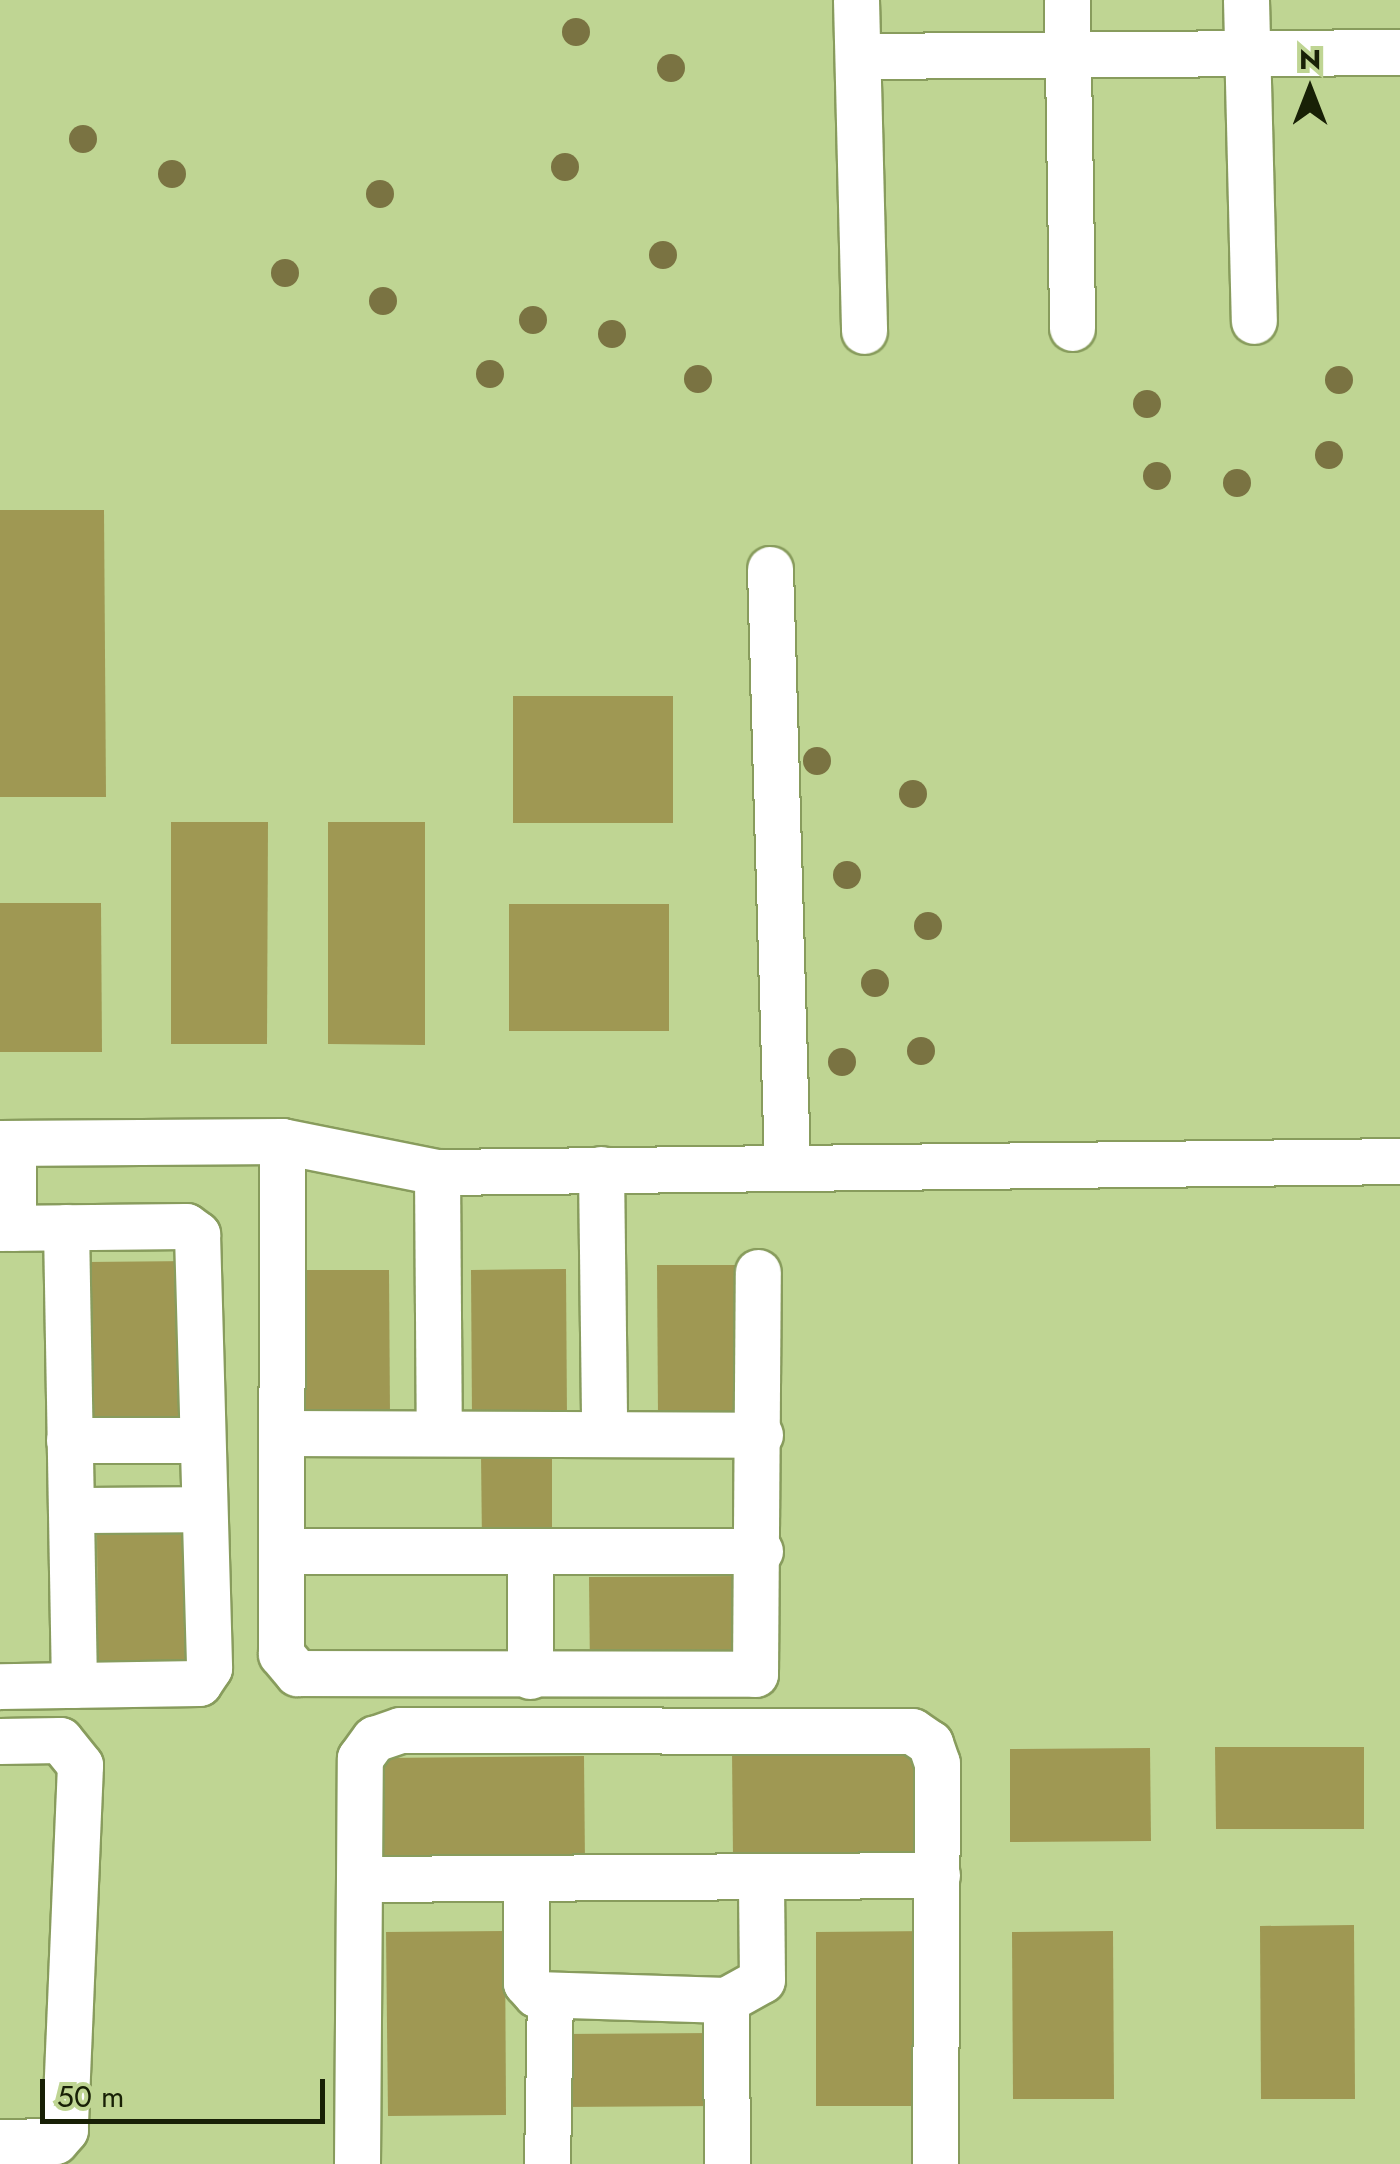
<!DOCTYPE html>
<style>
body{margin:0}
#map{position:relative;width:1400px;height:2164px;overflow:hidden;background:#bfd593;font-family:Jost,sans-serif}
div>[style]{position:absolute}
.building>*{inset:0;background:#9f9853}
.roads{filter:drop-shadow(2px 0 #889c5d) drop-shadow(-2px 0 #889c5d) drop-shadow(0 2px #889c5d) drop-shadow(0 -2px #889c5d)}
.minor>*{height:45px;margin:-22.5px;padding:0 22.5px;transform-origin:22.5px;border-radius:22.5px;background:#fff}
.trees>*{width:28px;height:28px;margin:-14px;border-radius:50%;background:#7a7342}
span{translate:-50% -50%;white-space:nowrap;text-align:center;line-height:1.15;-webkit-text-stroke:8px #bfd593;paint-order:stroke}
.north{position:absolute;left:1260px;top:40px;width:100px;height:100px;-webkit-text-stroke:8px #bfd593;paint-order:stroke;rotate:0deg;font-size:28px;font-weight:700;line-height:40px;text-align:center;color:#182006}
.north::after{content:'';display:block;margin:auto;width:35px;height:45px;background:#182006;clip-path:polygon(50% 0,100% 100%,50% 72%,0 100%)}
.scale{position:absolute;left:40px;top:2079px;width:285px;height:45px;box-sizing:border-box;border:5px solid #182006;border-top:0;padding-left:12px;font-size:30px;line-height:35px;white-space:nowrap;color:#182006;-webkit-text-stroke:8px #bfd593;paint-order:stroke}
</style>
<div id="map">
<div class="building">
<i style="clip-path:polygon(0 510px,104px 510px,106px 797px,0 797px)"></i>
<i style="clip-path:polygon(513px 696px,673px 696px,673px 823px,513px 823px)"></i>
<i style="clip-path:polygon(171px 822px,268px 822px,267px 1044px,171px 1044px)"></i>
<i style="clip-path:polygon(328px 822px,425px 822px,425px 1045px,328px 1044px)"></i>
<i style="clip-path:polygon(0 903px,101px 903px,102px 1052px,0 1052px)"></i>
<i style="clip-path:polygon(509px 904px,669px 904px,669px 1031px,509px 1031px)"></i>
<i style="clip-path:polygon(193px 1261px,194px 1435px,88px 1435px,87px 1262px)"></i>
<i style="clip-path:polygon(657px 1265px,742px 1265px,744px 1416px,658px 1417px)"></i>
<i style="clip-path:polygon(566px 1269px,567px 1419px,472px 1420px,471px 1270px)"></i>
<i style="clip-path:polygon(298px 1270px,389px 1270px,390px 1417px,298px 1418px)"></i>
<i style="clip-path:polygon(481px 1454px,552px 1454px,552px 1542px,482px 1543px)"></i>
<i style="clip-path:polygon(196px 1534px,197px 1677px,98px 1678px,97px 1535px)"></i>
<i style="clip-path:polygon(739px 1576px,739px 1671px,590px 1672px,589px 1577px)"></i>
<i style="clip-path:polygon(1215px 1747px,1364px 1747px,1364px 1829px,1216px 1829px)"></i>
<i style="clip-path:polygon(1150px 1748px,1151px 1841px,1010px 1842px,1010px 1749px)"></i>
<i style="clip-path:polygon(928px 1749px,929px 1857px,733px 1858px,732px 1750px)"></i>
<i style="clip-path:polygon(584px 1756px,585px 1866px,384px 1867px,383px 1758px)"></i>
<i style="clip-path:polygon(1354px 1925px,1355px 2099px,1261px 2099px,1260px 1926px)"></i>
<i style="clip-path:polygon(505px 1931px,506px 2115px,388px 2116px,386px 1932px)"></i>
<i style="clip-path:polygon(932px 1931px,933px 2106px,816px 2106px,816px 1932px)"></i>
<i style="clip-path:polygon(1113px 1931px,1114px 2099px,1013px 2099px,1012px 1932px)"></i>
<i style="clip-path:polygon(715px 2033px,715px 2106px,562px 2107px,562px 2034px)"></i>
</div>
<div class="roads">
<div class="minor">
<i style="left:856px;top:0;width:331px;rotate:88.6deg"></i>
<i style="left:1067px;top:0;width:328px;rotate:89.1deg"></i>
<i style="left:1246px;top:0;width:321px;rotate:88.6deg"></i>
<i style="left:858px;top:56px;width:542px;rotate:-0.42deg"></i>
<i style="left:770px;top:569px;width:598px;rotate:88.37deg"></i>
<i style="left:282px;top:1141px;width:513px;rotate:90.11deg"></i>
<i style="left:281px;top:1654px;width:25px;rotate:50deg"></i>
<i style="left:297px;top:1673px;width:458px;rotate:0.1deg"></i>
<i style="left:755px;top:1674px;width:402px;rotate:-89.6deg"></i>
<i style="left:0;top:1143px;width:282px;rotate:-0.4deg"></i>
<i style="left:282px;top:1141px;width:158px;rotate:11.3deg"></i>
<i style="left:437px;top:1172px;width:963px;rotate:-0.65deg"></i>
<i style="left:13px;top:1143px;width:85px;rotate:90deg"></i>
<i style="left:601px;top:1169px;width:264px;rotate:89.3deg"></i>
<i style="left:437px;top:1172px;width:260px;rotate:89.6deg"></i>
<i style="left:66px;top:1227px;width:458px;rotate:89deg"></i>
<i style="left:0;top:1228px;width:186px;rotate:-0.6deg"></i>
<i style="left:186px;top:1226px;width:14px;rotate:36deg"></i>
<i style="left:197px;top:1234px;width:434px;rotate:88.4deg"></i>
<i style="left:209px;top:1668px;width:18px;rotate:124deg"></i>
<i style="left:199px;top:1683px;width:199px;rotate:179.1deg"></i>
<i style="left:282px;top:1433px;width:478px;rotate:0.2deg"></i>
<i style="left:69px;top:1440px;width:133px"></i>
<i style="left:71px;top:1510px;width:133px;rotate:-0.4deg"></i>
<i style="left:283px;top:1551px;width:477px"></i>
<i style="left:530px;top:1551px;width:125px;rotate:90deg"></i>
<i style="left:0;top:1741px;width:60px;rotate:-1deg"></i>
<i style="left:60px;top:1740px;width:32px;rotate:51deg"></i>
<i style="left:80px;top:1765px;width:365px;rotate:92.4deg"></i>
<i style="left:65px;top:2130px;width:15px;rotate:132deg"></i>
<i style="left:55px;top:2141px;width:55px;rotate:179deg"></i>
<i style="left:360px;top:1879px;width:577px;rotate:-0.4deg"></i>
<i style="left:526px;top:1879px;width:104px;rotate:90deg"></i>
<i style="left:526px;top:1983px;width:15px;rotate:48deg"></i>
<i style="left:536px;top:1994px;width:190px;rotate:1.8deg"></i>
<i style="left:726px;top:2000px;width:41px;rotate:-29.1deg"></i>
<i style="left:762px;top:1980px;width:103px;rotate:-90.6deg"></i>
<i style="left:726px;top:2000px;width:164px;rotate:89.7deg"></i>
<i style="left:357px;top:2164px;width:406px;rotate:-89.6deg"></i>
<i style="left:360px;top:1758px;width:24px;rotate:-54deg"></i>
<i style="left:374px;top:1739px;width:28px;rotate:-19deg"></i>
<i style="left:400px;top:1730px;width:512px;rotate:0.11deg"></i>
<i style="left:912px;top:1731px;width:22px;rotate:34deg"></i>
<i style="left:930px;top:1743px;width:21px;rotate:71deg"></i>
<i style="left:937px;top:1763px;width:401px;rotate:90.3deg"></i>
<i style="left:547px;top:2164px;width:165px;rotate:-89deg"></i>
</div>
</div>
<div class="trees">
<i style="left:576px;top:32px"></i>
<i style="left:671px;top:68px"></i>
<i style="left:83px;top:139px"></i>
<i style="left:565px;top:167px"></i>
<i style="left:172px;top:174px"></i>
<i style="left:380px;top:194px"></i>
<i style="left:663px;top:255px"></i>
<i style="left:285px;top:273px"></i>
<i style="left:383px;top:301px"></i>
<i style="left:533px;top:320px"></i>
<i style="left:612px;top:334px"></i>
<i style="left:490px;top:374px"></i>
<i style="left:698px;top:379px"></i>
<i style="left:1339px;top:380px"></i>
<i style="left:1147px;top:404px"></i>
<i style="left:1329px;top:455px"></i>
<i style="left:1157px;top:476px"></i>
<i style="left:1237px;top:483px"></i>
<i style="left:817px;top:761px"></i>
<i style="left:913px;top:794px"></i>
<i style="left:847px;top:875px"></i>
<i style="left:928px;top:926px"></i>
<i style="left:875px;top:983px"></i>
<i style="left:921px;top:1051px"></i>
<i style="left:842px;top:1062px"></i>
</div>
<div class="north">N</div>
<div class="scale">50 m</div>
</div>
